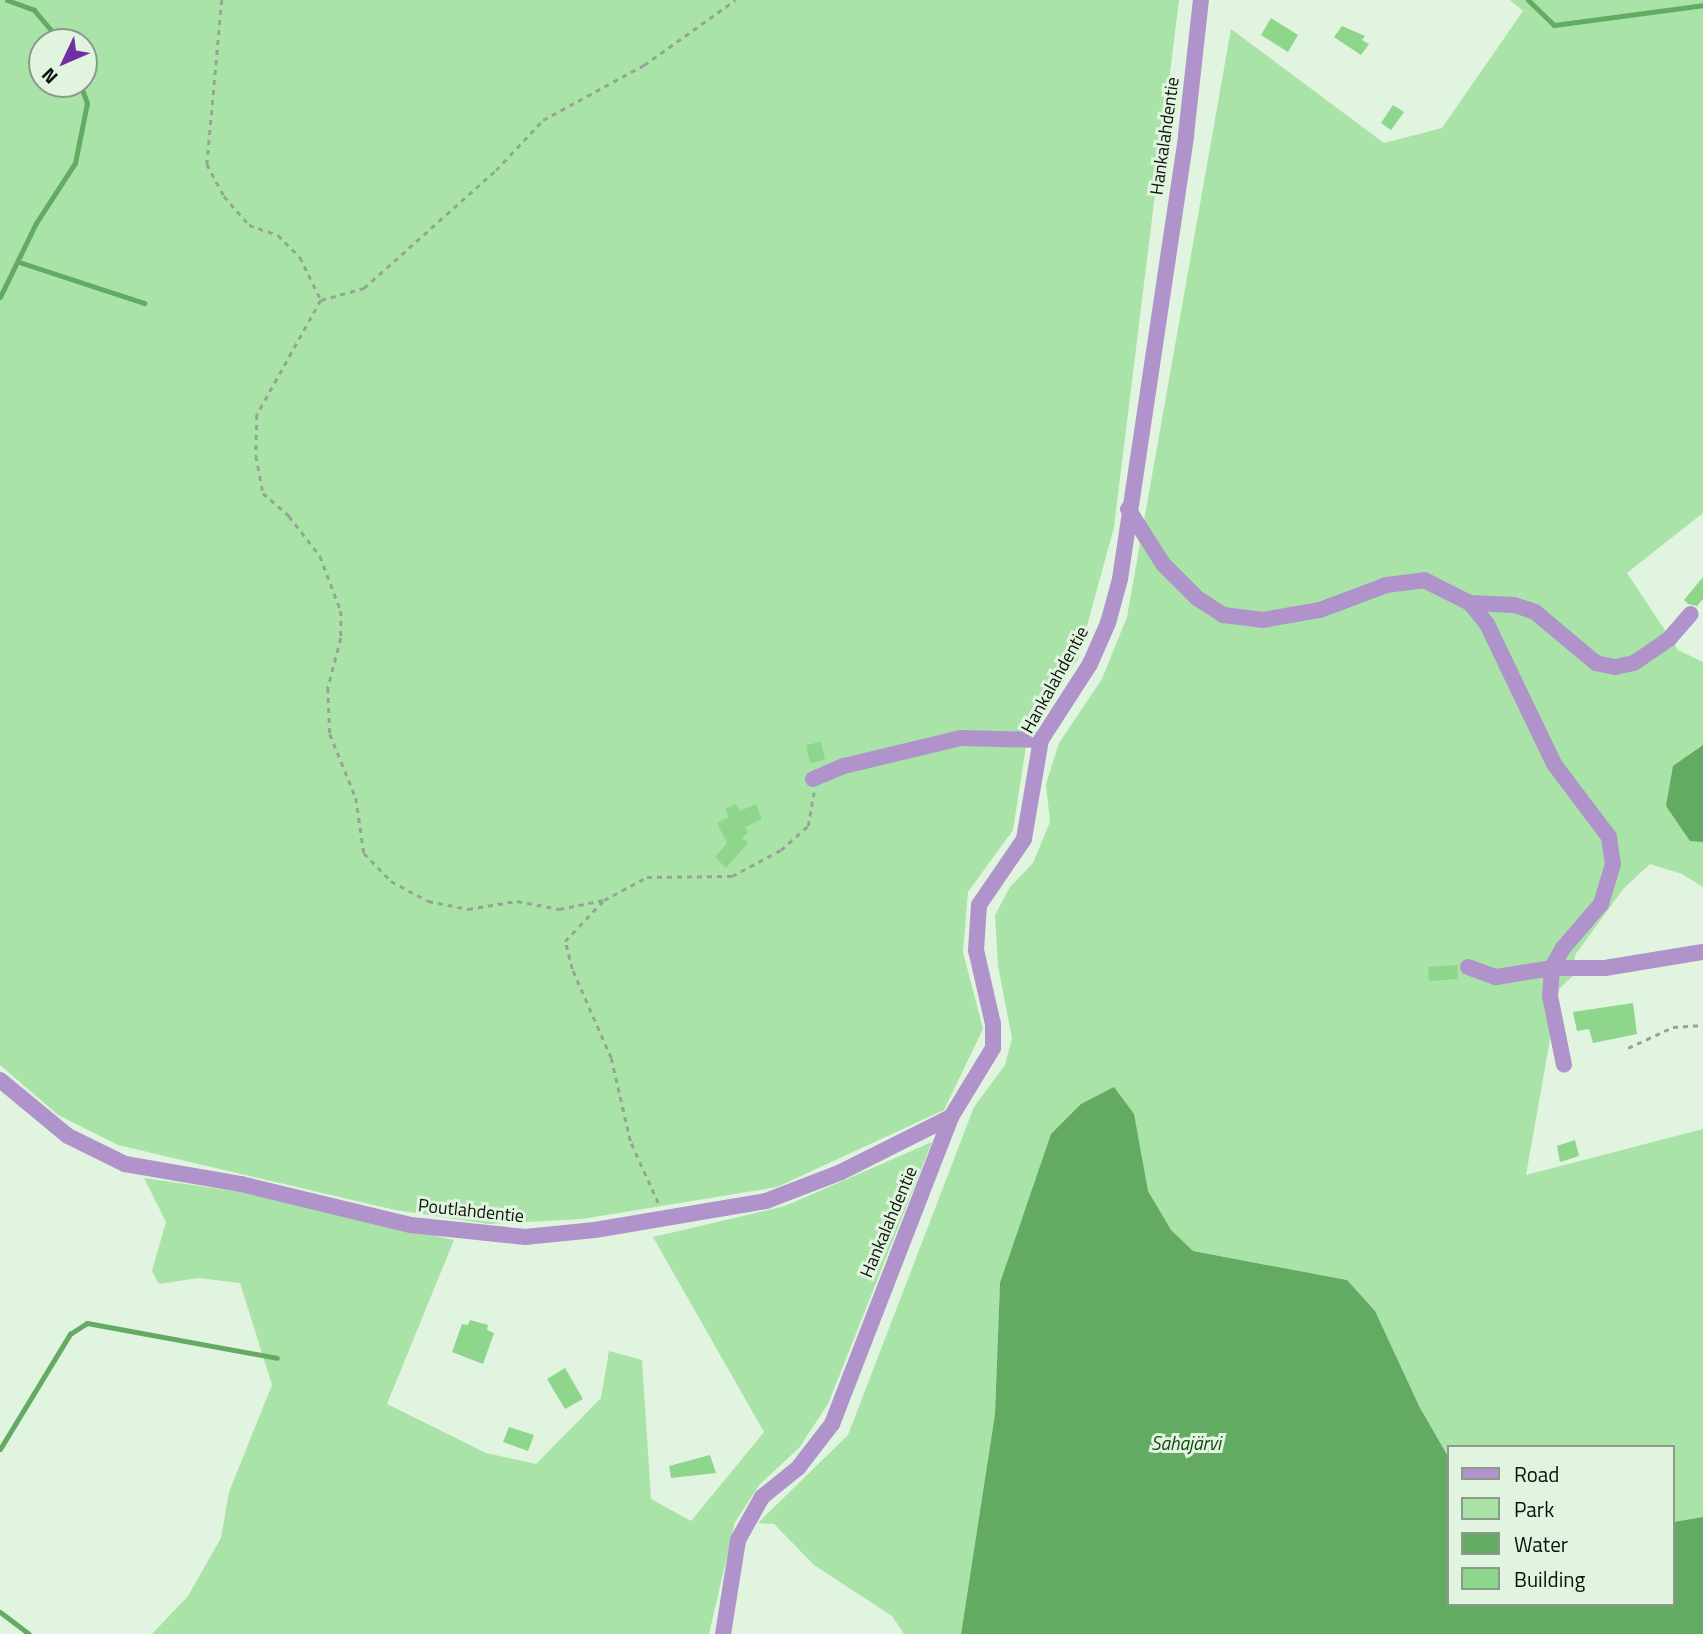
<!DOCTYPE html>
<meta charset="utf-8">
<style>
body{margin:0}
#map{position:relative;width:1703px;height:1634px;overflow:hidden;background:#e0f4df;font-family:"Titillium Web",sans-serif}
div>[style]{position:absolute}
.green>*{inset:0;background:#aae3a8}
.water>*{inset:0;background:#63ab63}
.stream>*{height:5px;margin:-2.5px;padding:0 2.5px;transform-origin:2.5px;border-radius:2.5px;background:#63ab63}
.building>*{inset:0;background:#8dd68b}
.path>*{height:2.5px;margin-top:-1.25px;transform-origin:0;background:repeating-linear-gradient(90deg,#95a595 0 5px,transparent 0 10px)}
.minor>*{height:16px;margin:-8px;padding:0 8px;transform-origin:8px;border-radius:8px;background:#af93ca}
span{translate:-50% -50%;white-space:nowrap;text-align:center;line-height:1.15;-webkit-text-stroke:6px #e0f4df;paint-order:stroke}
.street-label{font-size:18px;color:#0c120c}
.water-label{font-size:19px;color:#154717;font-style:italic}
.legend{position:absolute;left:1447px;top:1445px;width:228px;height:161px;box-sizing:border-box;background:#e0f4df;border:2px solid #8b9a8b;margin:0;padding:9px 12px;list-style:none;font-size:21px;color:#0c120c}
.legend li{display:flex;align-items:center;gap:14px;height:35px}
.legend b{width:35px;border:2px solid #8b9a8b}
.north{position:absolute;left:28px;top:28px;width:70px;height:70px;box-sizing:border-box;background:#e0f4df;border:2px solid #8b9a8b;border-radius:50%;rotate:226deg;font-size:19px;font-weight:700;line-height:28px;text-align:center;color:#0c120c}
.north::after{content:'';display:block;margin:auto;width:24px;height:32px;background:#732ea3;clip-path:polygon(50% 0,100% 100%,50% 72%,0 100%)}
</style>
<div id="map">
<div class="green">
<i style="clip-path:polygon(evenodd,0 0,1179px 0,1114px 527px,1078px 659px,1029px 727px,1013px 830px,968px 892px,963px 952px,983px 1029px,944px 1110px,777px 1187px,582px 1219px,489px 1224px,395px 1210px,118px 1145px,58px 1115px,0 1065px,0 0,42px 42px,84px 42px,84px 84px,42px 84px,42px 42px)"></i>
<i style="clip-path:polygon(1510px 0,1703px 0,1703px 513px,1627px 573px,1678px 650px,1703px 662px,1703px 887px,1682px 874px,1650px 864px,1624px 888px,1575px 955px,1574px 975px,1559px 989px,1526px 1175px,1703px 1129px,1703px 1517px,1673px 1522px,1673px 1447px,1449px 1447px,1449px 1458px,1347px 1280px,1193px 1251px,1000px 1283px,995px 1414px,961px 1634px,904px 1634px,892px 1616px,814px 1565px,774px 1524px,758px 1523px,848px 1435px,974px 1107px,1005px 1065px,1012px 1038px,998px 966px,995px 915px,1010px 887px,1033px 863px,1050px 822px,1046px 784px,1059px 743px,1102px 679px,1127px 617px,1231px 29px,1384px 143px,1442px 128px,1523px 11px)"></i>
<i style="clip-path:polygon(932px 1142px,828px 1404px,799px 1448px,760px 1484px,735px 1522px,709px 1634px,152px 1634px,188px 1596px,221px 1538px,229px 1492px,272px 1385px,240px 1283px,198px 1278px,159px 1284px,152px 1271px,166px 1222px,144px 1178px,247px 1193px,454px 1240px,387px 1404px,486px 1453px,536px 1464px,601px 1398px,609px 1351px,642px 1360px,651px 1499px,691px 1521px,764px 1432px,653px 1237px,785px 1206px)"></i>
</div>
<div class="water">
<i style="clip-path:polygon(1703px 745px,1703px 842px,1690px 841px,1666px 806px,1673px 766px)"></i>
<i style="clip-path:polygon(1114px 1087px,1134px 1114px,1148px 1191px,1171px 1230px,1193px 1251px,1347px 1280px,1375px 1311px,1419px 1406px,1449px 1458px,1449px 1604px,1673px 1604px,1673px 1522px,1703px 1517px,1703px 1634px,961px 1634px,995px 1414px,1000px 1283px,1051px 1134px,1081px 1104px)"></i>
</div>
<div class="stream">
<i style="left:7px;top:0;width:29px;rotate:20deg"></i>
<i style="left:34px;top:10px;width:42px;rotate:49.8deg"></i>
<i style="left:1528px;top:0;width:36px;rotate:44deg"></i>
<i style="left:1554px;top:25px;width:150px;rotate:-7.6deg"></i>
<i style="left:19px;top:262px;width:132px;rotate:18.2deg"></i>
<i style="left:0;top:297px;width:82px;rotate:-64.1deg"></i>
<i style="left:36px;top:223px;width:72px;rotate:-57deg"></i>
<i style="left:75px;top:163px;width:61px;rotate:-78.7deg"></i>
<i style="left:87px;top:103px;width:20px;rotate:-110deg"></i>
<i style="left:0;top:1449px;width:135px;rotate:-58.7deg"></i>
<i style="left:70px;top:1334px;width:20px;rotate:-33deg"></i>
<i style="left:87px;top:1323px;width:193px;rotate:10.4deg"></i>
<i style="left:0;top:1612px;width:36px;rotate:37deg"></i>
</div>
<div class="building">
<i style="clip-path:polygon(1271px 18px,1298px 35px,1288px 52px,1261px 35px)"></i>
<i style="clip-path:polygon(1342px 26px,1365px 36px,1362px 40px,1369px 44px,1361px 55px,1334px 37px)"></i>
<i style="clip-path:polygon(1393px 105px,1404px 112px,1391px 130px,1381px 123px)"></i>
<i style="clip-path:polygon(1703px 577px,1703px 599px,1697px 606px,1688px 604px,1684px 600px)"></i>
<i style="clip-path:polygon(821px 742px,825px 760px,810px 763px,806px 745px)"></i>
<i style="clip-path:polygon(736px 804px,740px 811px,756px 804px,762px 819px,745px 827px,748px 832px,742px 838px,748px 843px,726px 868px,715px 857px,727px 843px,717px 823px,729px 817px,725px 809px)"></i>
<i style="clip-path:polygon(1457px 965px,1458px 979px,1429px 981px,1428px 967px)"></i>
<i style="clip-path:polygon(1633px 1003px,1637px 1034px,1593px 1043px,1589px 1029px,1577px 1031px,1573px 1012px)"></i>
<i style="clip-path:polygon(1575px 1140px,1579px 1156px,1560px 1162px,1557px 1146px)"></i>
<i style="clip-path:polygon(470px 1320px,488px 1325px,487px 1330px,494px 1333px,483px 1364px,452px 1352px,462px 1324px,468px 1325px)"></i>
<i style="clip-path:polygon(565px 1368px,583px 1399px,565px 1409px,547px 1379px)"></i>
<i style="clip-path:polygon(509px 1427px,534px 1435px,528px 1451px,503px 1442px)"></i>
<i style="clip-path:polygon(710px 1455px,716px 1473px,671px 1478px,669px 1466px)"></i>
</div>
<div class="path">
<i style="left:222px;top:0;width:165px;rotate:95.2deg"></i>
<i style="left:207px;top:164px;width:36px;rotate:62deg"></i>
<i style="left:224px;top:196px;width:38px;rotate:49deg"></i>
<i style="left:249px;top:225px;width:31px;rotate:19deg"></i>
<i style="left:278px;top:235px;width:31px;rotate:45deg"></i>
<i style="left:300px;top:257px;width:48px;rotate:64deg"></i>
<i style="left:321px;top:300px;width:132px;rotate:119.1deg"></i>
<i style="left:257px;top:415px;width:41px;rotate:91.4deg"></i>
<i style="left:256px;top:456px;width:38px;rotate:79deg"></i>
<i style="left:263px;top:493px;width:35px;rotate:41deg"></i>
<i style="left:289px;top:516px;width:51px;rotate:52.2deg"></i>
<i style="left:320px;top:556px;width:59px;rotate:69.1deg"></i>
<i style="left:341px;top:611px;width:27px;rotate:90deg"></i>
<i style="left:341px;top:638px;width:52px;rotate:104.6deg"></i>
<i style="left:328px;top:688px;width:46px;rotate:87.5deg"></i>
<i style="left:330px;top:734px;width:69px;rotate:67.9deg"></i>
<i style="left:356px;top:798px;width:56px;rotate:81.7deg"></i>
<i style="left:364px;top:853px;width:39px;rotate:46deg"></i>
<i style="left:391px;top:881px;width:42px;rotate:28.4deg"></i>
<i style="left:428px;top:901px;width:41px;rotate:11.3deg"></i>
<i style="left:468px;top:909px;width:50px;rotate:-9.3deg"></i>
<i style="left:517px;top:901px;width:43px;rotate:10.8deg"></i>
<i style="left:559px;top:909px;width:46px;rotate:-11.3deg"></i>
<i style="left:321px;top:300px;width:45px;rotate:-15.6deg"></i>
<i style="left:364px;top:288px;width:177px;rotate:-41.8deg"></i>
<i style="left:496px;top:170px;width:69px;rotate:-46.8deg"></i>
<i style="left:543px;top:120px;width:115px;rotate:-28.6deg"></i>
<i style="left:644px;top:65px;width:112px;rotate:-35.5deg"></i>
<i style="left:1628px;top:1048px;width:50px;rotate:-25deg"></i>
<i style="left:1673px;top:1027px;width:30px;rotate:-4deg"></i>
<i style="left:658px;top:1203px;width:68px;rotate:-114.3deg"></i>
<i style="left:630px;top:1141px;width:85px;rotate:-102.9deg"></i>
<i style="left:611px;top:1058px;width:97px;rotate:-113.7deg"></i>
<i style="left:572px;top:969px;width:29px;rotate:-104deg"></i>
<i style="left:565px;top:941px;width:57px;rotate:-46.4deg"></i>
<i style="left:604px;top:900px;width:49px;rotate:-28.1deg"></i>
<i style="left:647px;top:877px;width:85px;rotate:-0.7deg"></i>
<i style="left:732px;top:876px;width:55px;rotate:-28deg"></i>
<i style="left:781px;top:850px;width:36px;rotate:-42deg"></i>
<i style="left:808px;top:826px;width:34px;rotate:-80deg"></i>
</div>
<div class="minor">
<i style="left:1128px;top:509px;width:65px;rotate:57.5deg"></i>
<i style="left:1163px;top:564px;width:48px;rotate:45deg"></i>
<i style="left:1197px;top:598px;width:31px;rotate:33deg"></i>
<i style="left:1223px;top:615px;width:39px;rotate:7deg"></i>
<i style="left:1262px;top:620px;width:59px;rotate:-9.8deg"></i>
<i style="left:1320px;top:610px;width:71px;rotate:-20.7deg"></i>
<i style="left:1386px;top:585px;width:38px;rotate:-7deg"></i>
<i style="left:1424px;top:580px;width:51px;rotate:26.6deg"></i>
<i style="left:1470px;top:603px;width:27px;rotate:51deg"></i>
<i style="left:1487px;top:624px;width:155px;rotate:64.4deg"></i>
<i style="left:1554px;top:764px;width:91px;rotate:53deg"></i>
<i style="left:1609px;top:837px;width:27px;rotate:82deg"></i>
<i style="left:1613px;top:864px;width:42px;rotate:106.7deg"></i>
<i style="left:1601px;top:904px;width:58px;rotate:130.8deg"></i>
<i style="left:1563px;top:948px;width:23px;rotate:119deg"></i>
<i style="left:1552px;top:968px;width:28px;rotate:94deg"></i>
<i style="left:1550px;top:996px;width:70px;rotate:78.5deg"></i>
<i style="left:1470px;top:603px;width:44px;rotate:2.6deg"></i>
<i style="left:1514px;top:605px;width:22px;rotate:18deg"></i>
<i style="left:1535px;top:612px;width:80px;rotate:39.9deg"></i>
<i style="left:1596px;top:663px;width:19px;rotate:12deg"></i>
<i style="left:1615px;top:667px;width:19px;rotate:-12deg"></i>
<i style="left:1634px;top:663px;width:42px;rotate:-34.4deg"></i>
<i style="left:1669px;top:639px;width:33px;rotate:-49deg"></i>
<i style="left:813px;top:779px;width:34px;rotate:-23deg"></i>
<i style="left:844px;top:766px;width:120px;rotate:-13.5deg"></i>
<i style="left:961px;top:738px;width:80px;rotate:1.4deg"></i>
<i style="left:1468px;top:967px;width:30px;rotate:20deg"></i>
<i style="left:1496px;top:977px;width:57px;rotate:-9.1deg"></i>
<i style="left:1552px;top:968px;width:53px"></i>
<i style="left:1605px;top:968px;width:99px;rotate:-9.3deg"></i>
<i style="left:0;top:1080px;width:88px;rotate:39.5deg"></i>
<i style="left:68px;top:1136px;width:64px;rotate:26.2deg"></i>
<i style="left:125px;top:1164px;width:118px;rotate:9.8deg"></i>
<i style="left:241px;top:1184px;width:175px;rotate:13.6deg"></i>
<i style="left:411px;top:1225px;width:115px;rotate:6deg"></i>
<i style="left:525px;top:1237px;width:70px;rotate:-5.7deg"></i>
<i style="left:595px;top:1230px;width:173px;rotate:-9.6deg"></i>
<i style="left:766px;top:1201px;width:80px;rotate:-21.1deg"></i>
<i style="left:841px;top:1172px;width:123px;rotate:-26.6deg"></i>
<i style="left:723px;top:1634px;width:95px;rotate:-80.9deg"></i>
<i style="left:738px;top:1540px;width:49px;rotate:-60.8deg"></i>
<i style="left:762px;top:1497px;width:46px;rotate:-38.9deg"></i>
<i style="left:798px;top:1468px;width:56px;rotate:-52.3deg"></i>
<i style="left:832px;top:1424px;width:329px;rotate:-68.8deg"></i>
<i style="left:951px;top:1117px;width:81px;rotate:-58.7deg"></i>
<i style="left:993px;top:1048px;width:24px;rotate:-90deg"></i>
<i style="left:993px;top:1024px;width:76px;rotate:-102.9deg"></i>
<i style="left:976px;top:950px;width:45px;rotate:-86.2deg"></i>
<i style="left:979px;top:905px;width:80px;rotate:-55.7deg"></i>
<i style="left:1024px;top:839px;width:100px;rotate:-80.3deg"></i>
<i style="left:1041px;top:740px;width:90px;rotate:-57.2deg"></i>
<i style="left:1090px;top:664px;width:45px;rotate:-66.3deg"></i>
<i style="left:1108px;top:623px;width:46px;rotate:-74.7deg"></i>
<i style="left:1120px;top:579px;width:449px;rotate:-81.5deg"></i>
<i style="left:1186px;top:135px;width:136px;rotate:-83.7deg"></i>
</div>
<div class="street-label">
<span style="left:1165px;top:136px;rotate:-82deg">Hankalahdentie</span>
<span style="left:1055px;top:680px;rotate:-61deg">Hankalahdentie</span>
<span style="left:471px;top:1211px;rotate:6deg">Poutlahdentie</span>
<span style="left:889px;top:1222px;rotate:-67deg">Hankalahdentie</span>
</div>
<div class="water-label">
<span style="left:1186px;top:1443px">Sahajärvi</span>
</div>
<ul class="legend">
<li><b style="height:9px;background:#af93ca"></b>Road</li>
<li><b style="height:19px;background:#aae3a8"></b>Park</li>
<li><b style="height:19px;background:#63ab63"></b>Water</li>
<li><b style="height:19px;background:#8dd68b"></b>Building</li>
</ul>
<div class="north">N</div>
</div>
